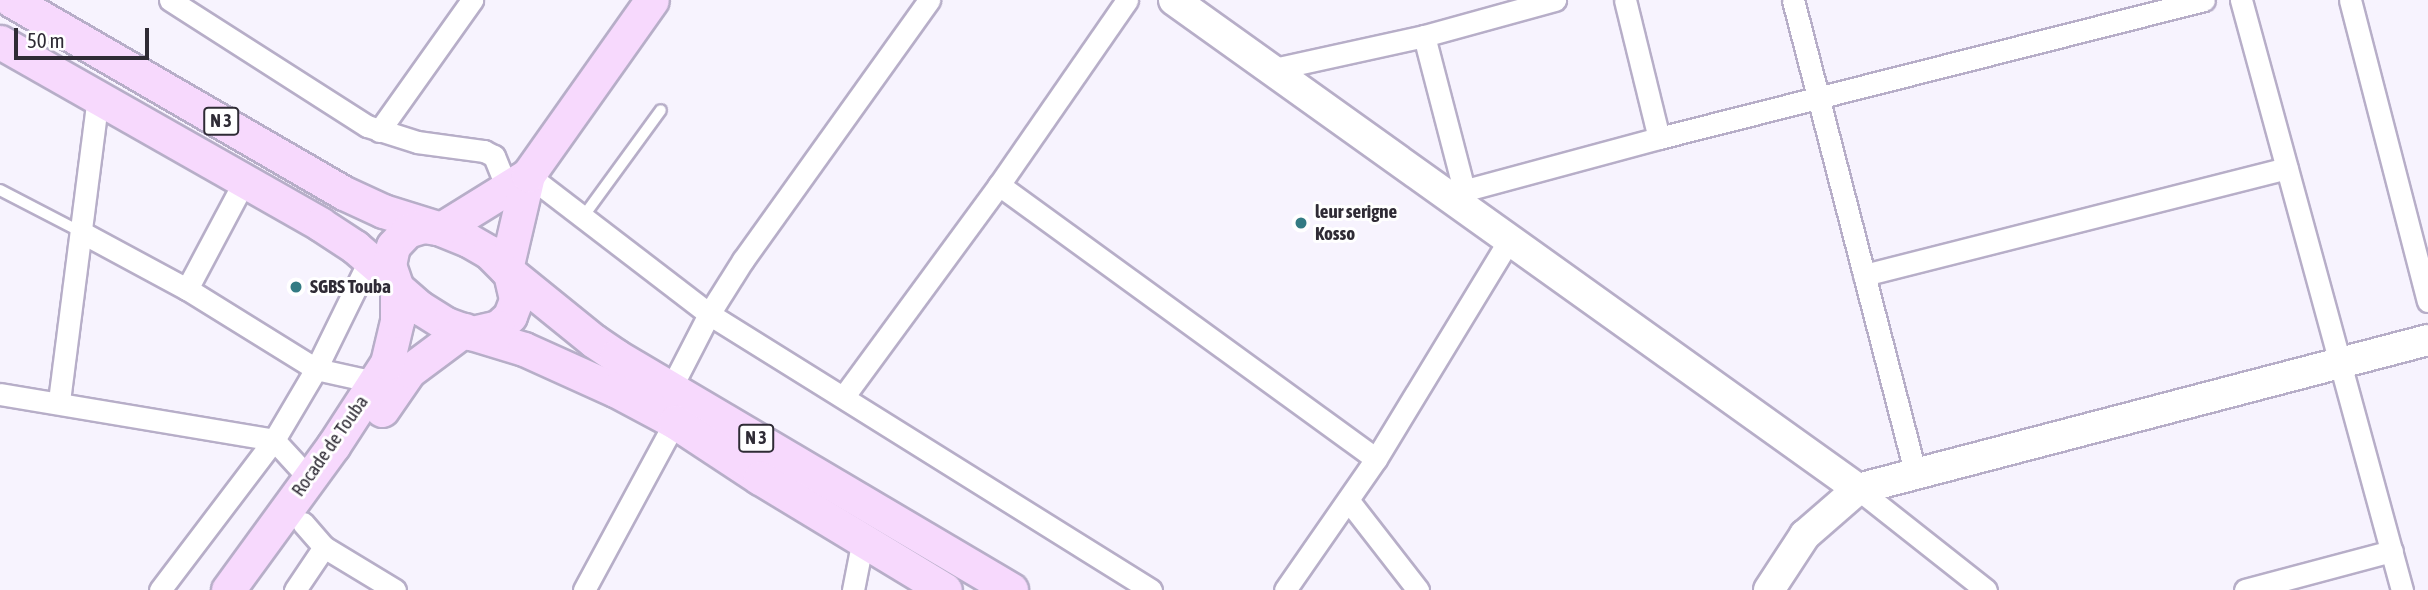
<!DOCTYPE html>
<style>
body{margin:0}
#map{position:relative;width:2428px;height:590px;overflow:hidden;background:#f7f3fe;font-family:"Asap Condensed",sans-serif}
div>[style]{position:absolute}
.roads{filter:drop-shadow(2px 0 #b7aec8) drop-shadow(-2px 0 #b7aec8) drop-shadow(0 2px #b7aec8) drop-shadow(0 -2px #b7aec8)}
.lane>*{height:10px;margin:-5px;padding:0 5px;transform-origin:5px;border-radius:5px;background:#fff}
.street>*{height:21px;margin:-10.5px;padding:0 10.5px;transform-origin:10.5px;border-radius:10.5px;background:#fff}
.secondary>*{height:30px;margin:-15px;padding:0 15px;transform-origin:15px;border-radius:15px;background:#fff}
.primary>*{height:33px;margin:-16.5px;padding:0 16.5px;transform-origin:16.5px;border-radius:16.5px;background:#f7d9fd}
.dots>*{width:19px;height:19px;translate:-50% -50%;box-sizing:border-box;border:4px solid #fff;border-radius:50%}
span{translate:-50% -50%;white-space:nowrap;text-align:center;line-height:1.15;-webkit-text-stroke:6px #fff;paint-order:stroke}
.shield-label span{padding:2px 5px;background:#fff;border:2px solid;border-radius:5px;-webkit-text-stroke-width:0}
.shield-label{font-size:18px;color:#2f2b35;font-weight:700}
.poi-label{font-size:19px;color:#2f2b35;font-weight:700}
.left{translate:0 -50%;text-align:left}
.street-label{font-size:19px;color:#2f2b35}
.scale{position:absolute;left:14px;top:28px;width:135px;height:32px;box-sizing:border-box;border:4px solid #2f2b35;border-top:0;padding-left:9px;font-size:21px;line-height:24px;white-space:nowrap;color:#2f2b35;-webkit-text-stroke:5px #fff;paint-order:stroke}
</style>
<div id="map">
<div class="roads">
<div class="lane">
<i style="left:0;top:190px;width:91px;rotate:27.4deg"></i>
<i style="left:583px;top:217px;width:132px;rotate:-53.9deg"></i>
</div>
<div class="street">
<i style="left:170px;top:0;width:234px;rotate:32.6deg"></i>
<i style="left:367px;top:126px;width:52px;rotate:17.7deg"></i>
<i style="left:417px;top:142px;width:68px;rotate:7.7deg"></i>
<i style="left:484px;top:151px;width:11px;rotate:27deg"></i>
<i style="left:494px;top:156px;width:35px;rotate:68deg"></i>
<i style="left:1625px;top:0;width:142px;rotate:76.2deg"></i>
<i style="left:1793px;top:0;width:493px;rotate:75.5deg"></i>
<i style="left:2241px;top:0;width:612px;rotate:74.74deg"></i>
<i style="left:2350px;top:0;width:311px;rotate:75.5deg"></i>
<i style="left:1424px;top:36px;width:159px;rotate:75.4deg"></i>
<i style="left:1274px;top:69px;width:154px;rotate:-12.4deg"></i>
<i style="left:1424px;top:36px;width:136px;rotate:-15.4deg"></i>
<i style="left:379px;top:131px;width:161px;rotate:-54.6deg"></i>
<i style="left:528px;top:175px;width:228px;rotate:37.5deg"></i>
<i style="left:709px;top:314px;width:521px;rotate:31.98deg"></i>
<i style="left:999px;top:185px;width:466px;rotate:36deg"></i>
<i style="left:1448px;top:195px;width:219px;rotate:-15.1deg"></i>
<i style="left:1659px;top:138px;width:562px;rotate:-14.21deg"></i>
<i style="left:81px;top:232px;width:120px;rotate:28.3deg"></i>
<i style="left:187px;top:289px;width:152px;rotate:31.8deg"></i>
<i style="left:316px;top:369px;width:59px;rotate:12.6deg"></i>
<i style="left:1864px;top:275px;width:436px;rotate:-14.2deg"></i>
<i style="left:187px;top:289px;width:123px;rotate:-62deg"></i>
<i style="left:671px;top:388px;width:83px;rotate:-62.8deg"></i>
<i style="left:709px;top:314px;width:64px;rotate:-57.8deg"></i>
<i style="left:743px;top:260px;width:320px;rotate:-54.4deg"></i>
<i style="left:0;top:394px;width:278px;rotate:9.5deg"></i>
<i style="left:274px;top:440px;width:50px;rotate:47.4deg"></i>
<i style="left:844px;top:396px;width:262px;rotate:-53.7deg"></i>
<i style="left:999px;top:185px;width:225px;rotate:-55.3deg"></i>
<i style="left:59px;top:401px;width:305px;rotate:-82.7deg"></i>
<i style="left:1858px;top:489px;width:163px;rotate:38.3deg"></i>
<i style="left:1348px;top:500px;width:114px;rotate:52.1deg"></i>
<i style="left:303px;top:523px;width:32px;rotate:49deg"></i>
<i style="left:324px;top:547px;width:83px;rotate:31.2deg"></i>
<i style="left:160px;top:590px;width:188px;rotate:-52.8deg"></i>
<i style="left:274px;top:440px;width:82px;rotate:-59.4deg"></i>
<i style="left:316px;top:369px;width:123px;rotate:-63.9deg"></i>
<i style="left:295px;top:590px;width:52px;rotate:-56deg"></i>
<i style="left:584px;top:590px;width:191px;rotate:-61.6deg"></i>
<i style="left:853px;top:590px;width:52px;rotate:-78.9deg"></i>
<i style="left:1285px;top:590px;width:160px;rotate:-55.2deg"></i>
<i style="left:1376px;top:459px;width:256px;rotate:-58.7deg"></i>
<i style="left:2245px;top:590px;width:152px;rotate:-14.9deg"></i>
</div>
<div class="secondary">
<i style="left:1174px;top:0;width:841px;rotate:35.56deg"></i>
<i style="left:1769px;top:590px;width:66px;rotate:-56.8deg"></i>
<i style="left:1805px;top:535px;width:70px;rotate:-41deg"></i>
<i style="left:1858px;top:489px;width:589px;rotate:-14.65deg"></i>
</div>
<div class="primary">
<i style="left:11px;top:0;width:385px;rotate:30.1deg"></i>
<i style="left:344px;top:193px;width:43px;rotate:24.8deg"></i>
<i style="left:383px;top:211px;width:58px;rotate:17.2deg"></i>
<i style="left:0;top:42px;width:368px;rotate:29.6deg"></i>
<i style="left:320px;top:224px;width:42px;rotate:33.3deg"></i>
<i style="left:355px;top:247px;width:48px;rotate:40.7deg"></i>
<i style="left:423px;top:226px;width:15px;rotate:8deg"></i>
<i style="left:438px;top:228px;width:32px;rotate:22deg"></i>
<i style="left:468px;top:240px;width:24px;rotate:30deg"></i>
<i style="left:489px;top:252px;width:30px;rotate:45deg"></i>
<i style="left:510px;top:273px;width:28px;rotate:77deg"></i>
<i style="left:516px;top:300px;width:17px;rotate:111deg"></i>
<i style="left:510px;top:316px;width:16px;rotate:137deg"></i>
<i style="left:498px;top:327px;width:28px;rotate:167deg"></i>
<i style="left:471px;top:333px;width:27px;rotate:-160deg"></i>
<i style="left:446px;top:324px;width:31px;rotate:-148deg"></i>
<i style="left:420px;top:308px;width:30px;rotate:-139deg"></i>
<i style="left:397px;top:288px;width:24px;rotate:-109deg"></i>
<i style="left:389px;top:265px;width:19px;rotate:-78deg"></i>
<i style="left:393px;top:246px;width:21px;rotate:-47deg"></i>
<i style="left:407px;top:231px;width:17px;rotate:-17deg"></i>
<i style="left:441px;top:229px;width:102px;rotate:-31.8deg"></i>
<i style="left:506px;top:269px;width:97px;rotate:-76.8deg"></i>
<i style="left:528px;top:175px;width:214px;rotate:-54.7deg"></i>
<i style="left:510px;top:273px;width:108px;rotate:39deg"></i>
<i style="left:594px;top:341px;width:27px;rotate:34deg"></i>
<i style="left:616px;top:356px;width:459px;rotate:30.6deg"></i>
<i style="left:471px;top:333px;width:55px;rotate:16.8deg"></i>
<i style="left:524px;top:349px;width:100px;rotate:24.3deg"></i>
<i style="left:615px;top:390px;width:68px;rotate:28.1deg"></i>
<i style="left:675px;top:422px;width:102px;rotate:33.4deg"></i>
<i style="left:760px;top:478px;width:216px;rotate:31.2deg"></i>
<i style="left:382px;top:410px;width:47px;rotate:-55.3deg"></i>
<i style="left:409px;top:371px;width:69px;rotate:-36.7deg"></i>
<i style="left:228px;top:590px;width:178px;rotate:-53.9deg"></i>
<i style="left:333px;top:446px;width:99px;rotate:-57deg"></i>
<i style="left:387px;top:363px;width:43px;rotate:-76.6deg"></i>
<i style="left:397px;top:321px;width:33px;rotate:-90deg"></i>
</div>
</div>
<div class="dots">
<i style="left:1301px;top:223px;background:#337b83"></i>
<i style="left:296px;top:287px;background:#337b83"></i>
</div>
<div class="shield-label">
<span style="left:221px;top:121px">N 3</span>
<span style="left:756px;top:438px">N 3</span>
</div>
<div class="poi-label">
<span class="left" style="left:1315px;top:223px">leur serigne<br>Kosso</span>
<span class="left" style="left:310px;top:287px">SGBS Touba</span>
</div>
<div class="street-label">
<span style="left:330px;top:446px;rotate:-55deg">Rocade de Touba</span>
</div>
<div class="scale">50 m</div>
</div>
